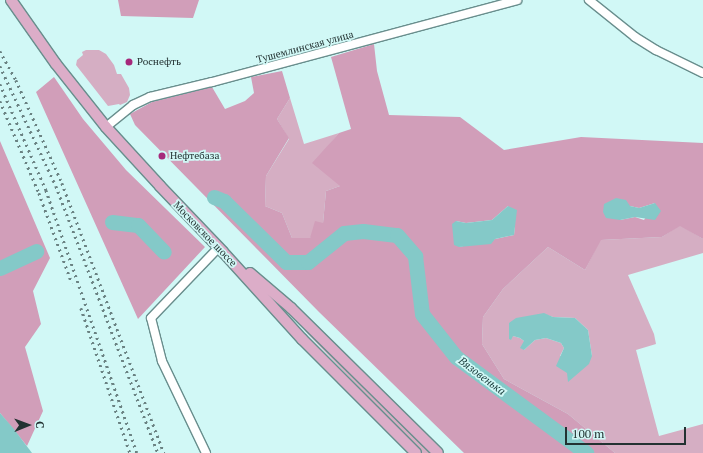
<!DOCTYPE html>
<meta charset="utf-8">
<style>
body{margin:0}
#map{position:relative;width:703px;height:453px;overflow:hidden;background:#d1f8f6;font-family:"PT Serif",serif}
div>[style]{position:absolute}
.green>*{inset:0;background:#d5aec3}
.forest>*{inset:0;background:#d19eb9}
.water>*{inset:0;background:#84c9c8}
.river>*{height:15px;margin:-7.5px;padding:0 7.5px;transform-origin:7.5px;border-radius:7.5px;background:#84c9c8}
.roads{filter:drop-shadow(1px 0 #698e8d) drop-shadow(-1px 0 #698e8d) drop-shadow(0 1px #698e8d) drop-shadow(0 -1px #698e8d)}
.minor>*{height:8px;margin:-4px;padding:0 4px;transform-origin:4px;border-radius:4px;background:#fff}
.major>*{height:10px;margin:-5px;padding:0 5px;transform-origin:5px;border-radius:5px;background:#dcadc8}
.rail>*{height:2.5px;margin-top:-1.25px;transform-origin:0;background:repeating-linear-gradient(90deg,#6a8282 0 2px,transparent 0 6px)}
.dots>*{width:11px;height:11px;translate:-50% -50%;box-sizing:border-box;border:2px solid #d1f8f6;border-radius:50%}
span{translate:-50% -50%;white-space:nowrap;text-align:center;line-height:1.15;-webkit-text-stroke:3.5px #d1f8f6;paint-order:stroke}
.street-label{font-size:10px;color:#233232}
.poi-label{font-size:10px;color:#233232}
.left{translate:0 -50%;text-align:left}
.water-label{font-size:11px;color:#1a3d3c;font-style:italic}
.north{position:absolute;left:8px;top:405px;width:40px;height:40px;-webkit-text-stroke:3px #d1f8f6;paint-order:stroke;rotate:89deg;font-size:11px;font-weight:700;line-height:16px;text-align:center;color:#233232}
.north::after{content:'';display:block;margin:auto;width:14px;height:18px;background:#233232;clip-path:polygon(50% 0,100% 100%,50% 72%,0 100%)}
.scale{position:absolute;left:565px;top:427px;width:121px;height:18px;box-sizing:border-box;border:2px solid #233232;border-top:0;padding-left:5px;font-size:12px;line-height:14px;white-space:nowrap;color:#233232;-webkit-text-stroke:3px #d1f8f6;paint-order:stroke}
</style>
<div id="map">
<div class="green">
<i style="clip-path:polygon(86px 50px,99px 50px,106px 54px,114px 65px,117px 74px,121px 74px,129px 88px,130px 95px,127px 102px,120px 105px,119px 104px,108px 106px,76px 65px,77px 60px,83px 55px,82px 52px)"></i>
<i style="clip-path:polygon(290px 98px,304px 144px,339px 133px,328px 146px,340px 186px,326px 191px,323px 223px,310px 238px,292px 238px,282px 213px,265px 206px,266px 176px,289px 139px,277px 119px)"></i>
<i style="clip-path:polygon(evenodd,680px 225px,703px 239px,703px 253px,628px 275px,654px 334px,656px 344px,636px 350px,659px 436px,703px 424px,703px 453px,615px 453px,568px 414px,504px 379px,482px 344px,483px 317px,503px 289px,548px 247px,585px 270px,600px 240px,662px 237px,680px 225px,544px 314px,553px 317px,575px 318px,588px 330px,592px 356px,560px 356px,564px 348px,561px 343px,546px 338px,535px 340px,524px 350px,524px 341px,520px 338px,513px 336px,544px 314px)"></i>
<i style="clip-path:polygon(304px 330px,308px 332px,430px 453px,422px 453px)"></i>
</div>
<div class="forest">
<i style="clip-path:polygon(118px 0,199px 0,193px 18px,121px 16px)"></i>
<i style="clip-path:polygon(evenodd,374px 44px,377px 71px,389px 115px,460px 117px,504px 150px,581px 137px,703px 143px,703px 239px,680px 226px,662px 237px,601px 240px,585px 270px,548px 247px,503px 289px,483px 317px,482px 344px,504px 379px,568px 414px,615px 453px,464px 453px,319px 312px,135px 125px,130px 114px,152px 102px,212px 87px,225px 109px,245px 101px,254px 93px,251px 77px,282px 71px,290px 98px,277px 119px,289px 138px,266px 176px,265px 206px,282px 213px,292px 238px,310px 238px,315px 221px,323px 223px,326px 191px,340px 186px,312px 163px,339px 133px,351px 129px,331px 57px,374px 44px,655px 203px,644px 220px,635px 217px,620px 220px,630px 206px,639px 208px,655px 203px,374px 44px,508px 206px,515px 224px,514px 235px,459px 247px,456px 221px,466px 223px,492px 220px,508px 206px)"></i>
<i style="clip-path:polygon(54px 77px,83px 119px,126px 170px,205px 247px,138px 319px,36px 92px)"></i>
<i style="clip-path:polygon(0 141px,50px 258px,33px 291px,41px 324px,25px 347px,43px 411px,27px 446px,0 413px)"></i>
</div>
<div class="water">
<i style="clip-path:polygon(616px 198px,626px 200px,630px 206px,639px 208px,655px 203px,661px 211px,655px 220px,635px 217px,620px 220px,606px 218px,603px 212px,604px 204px)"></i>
<i style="clip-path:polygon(508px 206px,517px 210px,514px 235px,495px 239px,491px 244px,459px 247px,454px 245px,452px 224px,456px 221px,466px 223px,492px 220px)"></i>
<i style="clip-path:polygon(544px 313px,553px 317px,575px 318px,588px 330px,592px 356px,589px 364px,568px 382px,567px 373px,556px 366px,564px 348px,561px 343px,546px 338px,535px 340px,524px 350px,520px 348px,524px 341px,520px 338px,513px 336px,511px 340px,509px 339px,509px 323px,516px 318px)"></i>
<i style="clip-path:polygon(0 413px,13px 428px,32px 453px,0 453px)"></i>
</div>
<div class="river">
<i style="left:214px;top:197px;width:11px;rotate:22deg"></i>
<i style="left:224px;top:201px;width:87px;rotate:44.5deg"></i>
<i style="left:286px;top:262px;width:22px"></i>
<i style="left:308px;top:262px;width:46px;rotate:-38.9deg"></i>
<i style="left:344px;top:233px;width:19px;rotate:-6deg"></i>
<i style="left:363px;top:231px;width:34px;rotate:7deg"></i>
<i style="left:397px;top:235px;width:28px;rotate:49deg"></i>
<i style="left:415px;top:256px;width:58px;rotate:83.1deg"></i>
<i style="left:422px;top:314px;width:55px;rotate:51.7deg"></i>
<i style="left:456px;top:357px;width:162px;rotate:36.4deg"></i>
<i style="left:112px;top:222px;width:26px;rotate:7deg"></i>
<i style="left:138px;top:225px;width:37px;rotate:46deg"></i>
<i style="left:0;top:268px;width:40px;rotate:-25deg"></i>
</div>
<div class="roads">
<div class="minor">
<i style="left:589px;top:0;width:59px;rotate:38.8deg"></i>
<i style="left:635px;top:37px;width:25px;rotate:32deg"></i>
<i style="left:656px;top:50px;width:52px;rotate:26.1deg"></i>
<i style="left:106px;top:127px;width:35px;rotate:-39deg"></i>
<i style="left:133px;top:105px;width:19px;rotate:-25deg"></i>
<i style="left:150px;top:97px;width:64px;rotate:-13.6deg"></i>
<i style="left:212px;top:82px;width:316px;rotate:-15deg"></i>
<i style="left:206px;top:453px;width:102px;rotate:-115.6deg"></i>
<i style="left:162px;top:361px;width:44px;rotate:-104.3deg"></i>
<i style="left:151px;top:318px;width:98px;rotate:-46.2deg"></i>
</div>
<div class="major">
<i style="left:11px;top:0;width:78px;rotate:54.9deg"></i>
<i style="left:56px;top:64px;width:80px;rotate:51.6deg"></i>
<i style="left:106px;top:127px;width:80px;rotate:47.5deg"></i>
<i style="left:160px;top:186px;width:91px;rotate:46.3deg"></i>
<i style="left:223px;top:252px;width:118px;rotate:47.8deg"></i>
<i style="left:302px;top:339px;width:161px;rotate:45deg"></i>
<i style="left:250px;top:273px;width:54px;rotate:40.5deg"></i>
<i style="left:291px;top:308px;width:206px;rotate:44.6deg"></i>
</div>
</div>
<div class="rail">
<i style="left:0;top:51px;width:33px;rotate:61deg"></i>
<i style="left:16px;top:80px;width:113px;rotate:65.9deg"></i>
<i style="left:62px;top:183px;width:289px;rotate:69.3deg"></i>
<i style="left:0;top:66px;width:132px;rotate:65deg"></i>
<i style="left:56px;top:186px;width:286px;rotate:69.1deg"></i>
<i style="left:0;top:84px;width:116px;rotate:66.5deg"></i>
<i style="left:46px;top:190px;width:278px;rotate:70.9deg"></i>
<i style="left:0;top:101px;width:100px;rotate:67deg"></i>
<i style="left:39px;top:193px;width:96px;rotate:69.9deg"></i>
<i style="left:81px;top:308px;width:153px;rotate:71.3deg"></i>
</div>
<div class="dots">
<i style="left:129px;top:62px;background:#a6297b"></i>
<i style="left:162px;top:156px;background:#a6297b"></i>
</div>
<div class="street-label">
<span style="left:305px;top:47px;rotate:-15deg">Тушемлинская улица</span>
<span style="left:205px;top:234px;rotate:46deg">Московское шоссе</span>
</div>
<div class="poi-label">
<span class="left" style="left:137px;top:62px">Роснефть</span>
<span class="left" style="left:170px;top:156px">Нефтебаза</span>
</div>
<div class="water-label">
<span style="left:482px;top:376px;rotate:37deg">Вязовенька</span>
</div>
<div class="north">С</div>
<div class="scale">100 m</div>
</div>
